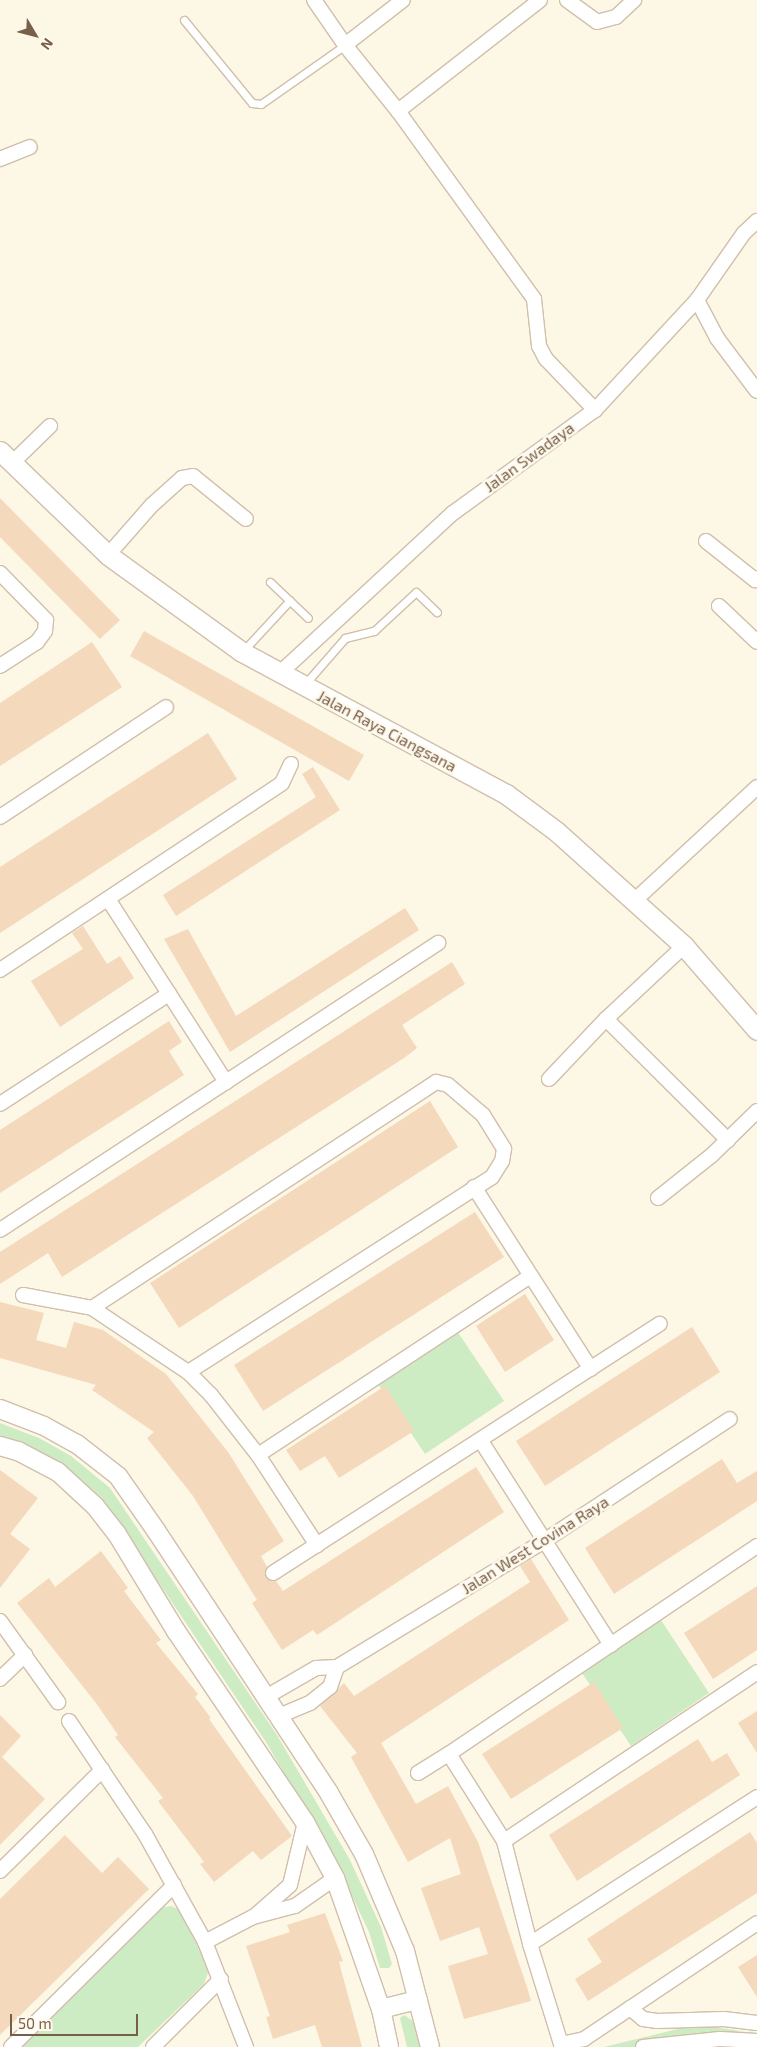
<!DOCTYPE html>
<style>
body{margin:0}
#map{position:relative;width:757px;height:2047px;overflow:hidden;background:#fdf7e5;font-family:"Exo 2",sans-serif}
div>[style]{position:absolute}
.green>*{inset:0;background:#ceecc3}
.building>*{inset:0;background:#f4d9bc}
.roads{filter:drop-shadow(1px 0 #d0bfab) drop-shadow(-1px 0 #d0bfab) drop-shadow(0 1px #d0bfab) drop-shadow(0 -1px #d0bfab)}
.service>*{height:7px;margin:-3.5px;padding:0 3.5px;transform-origin:3.5px;border-radius:3.5px;background:#fff}
.minor>*{height:14px;margin:-7px;padding:0 7px;transform-origin:7px;border-radius:7px;background:#fff}
.tertiary>*{height:18px;margin:-9px;padding:0 9px;transform-origin:9px;border-radius:9px;background:#fff}
.secondary>*{height:19px;margin:-9.5px;padding:0 9.5px;transform-origin:9.5px;border-radius:9.5px;background:#fff}
span{translate:-50% -50%;white-space:nowrap;text-align:center;line-height:1.15;-webkit-text-stroke:5px #fffaed;paint-order:stroke}
.street-label{font-size:16px;color:#785f49}
.north{position:absolute;left:10px;top:10px;width:50px;height:50px;-webkit-text-stroke:4px #fffaed;paint-order:stroke;rotate:127deg;font-size:14px;font-weight:700;line-height:20px;text-align:center;color:#785f49}
.north::after{content:'';display:block;margin:auto;width:18px;height:22px;background:#785f49;clip-path:polygon(50% 0,100% 100%,50% 72%,0 100%)}
.scale{position:absolute;left:10px;top:2014px;width:128px;height:22px;box-sizing:border-box;border:2px solid #785f49;border-top:0;padding-left:6px;font-size:15px;line-height:18px;white-space:nowrap;color:#785f49;-webkit-text-stroke:4px #fffaed;paint-order:stroke}
</style>
<div id="map">
<div class="green">
<i style="clip-path:polygon(455px 1328px,504px 1401px,425px 1454px,376px 1381px)"></i>
<i style="clip-path:polygon(0 1423px,39px 1438px,71px 1456px,110px 1488px,277px 1735px,350px 1860px,381px 1927px,392px 1964px,389px 1968px,380px 1968px,369px 1932px,338px 1866px,266px 1742px,101px 1497px,64px 1467px,34px 1449px,0 1437px)"></i>
<i style="clip-path:polygon(661px 1620px,709px 1693px,631px 1746px,582px 1673px)"></i>
<i style="clip-path:polygon(171px 1906px,180px 1910px,209px 1970px,204px 1984px,138px 2047px,22px 2047px,160px 1908px)"></i>
<i style="clip-path:polygon(404px 2015px,413px 2021px,420px 2047px,407px 2047px,400px 2018px)"></i>
<i style="clip-path:polygon(698px 2024px,757px 2034px,757px 2047px,604px 2047px)"></i>
</div>
<div class="building">
<i style="clip-path:polygon(0 498px,120px 620px,100px 639px,0 537px)"></i>
<i style="clip-path:polygon(144px 631px,364px 755px,349px 781px,130px 656px)"></i>
<i style="clip-path:polygon(92px 642px,122px 687px,0 766px,0 703px)"></i>
<i style="clip-path:polygon(208px 733px,237px 779px,0 933px,0 867px)"></i>
<i style="clip-path:polygon(313px 767px,340px 810px,176px 916px,163px 895px,316px 797px,302px 774px)"></i>
<i style="clip-path:polygon(405px 908px,419px 930px,230px 1052px,164px 939px,188px 929px,236px 1016px)"></i>
<i style="clip-path:polygon(83px 926px,107px 964px,120px 956px,134px 978px,60px 1027px,31px 981px,83px 949px,72px 933px)"></i>
<i style="clip-path:polygon(452px 962px,465px 984px,402px 1025px,417px 1048px,404px 1058px,62px 1277px,48px 1253px,0 1284px,0 1252px)"></i>
<i style="clip-path:polygon(169px 1021px,182px 1042px,169px 1051px,184px 1075px,0 1193px,0 1130px)"></i>
<i style="clip-path:polygon(430px 1101px,458px 1147px,179px 1328px,150px 1283px)"></i>
<i style="clip-path:polygon(475px 1212px,504px 1257px,263px 1411px,234px 1365px)"></i>
<i style="clip-path:polygon(525px 1294px,554px 1340px,505px 1372px,476px 1326px)"></i>
<i style="clip-path:polygon(0 1302px,44px 1313px,36px 1340px,66px 1348px,74px 1322px,103px 1330px,166px 1374px,228px 1452px,284px 1541px,261px 1556px,267px 1567px,266px 1578px,276px 1581px,283px 1591px,476px 1467px,504px 1512px,317px 1635px,313px 1630px,282px 1650px,252px 1603px,257px 1600px,193px 1496px,147px 1438px,154px 1432px,92px 1390px,96px 1385px,0 1358px)"></i>
<i style="clip-path:polygon(692px 1327px,720px 1372px,545px 1486px,516px 1441px)"></i>
<i style="clip-path:polygon(385px 1386px,414px 1431px,339px 1478px,325px 1456px,300px 1471px,286px 1450px)"></i>
<i style="clip-path:polygon(722px 1459px,737px 1483px,757px 1471px,757px 1501px,614px 1594px,585px 1548px)"></i>
<i style="clip-path:polygon(0 1470px,38px 1498px,10px 1534px,30px 1549px,0 1588px)"></i>
<i style="clip-path:polygon(101px 1551px,128px 1588px,124px 1591px,161px 1640px,156px 1643px,198px 1694px,195px 1697px,211px 1718px,209px 1719px,292px 1836px,261px 1860px,253px 1851px,214px 1882px,200px 1864px,204px 1862px,158px 1801px,163px 1798px,115px 1737px,118px 1735px,96px 1703px,17px 1603px,49px 1578px,55px 1587px)"></i>
<i style="clip-path:polygon(531px 1559px,569px 1620px,381px 1743px,416px 1804px,448px 1786px,478px 1842px,527px 1987px,531px 2001px,464px 2019px,448px 1966px,488px 1954px,479px 1927px,440px 1941px,421px 1888px,461px 1874px,450px 1838px,408px 1862px,351px 1757px,357px 1753px,320px 1706px,344px 1683px,354px 1696px,530px 1582px,520px 1566px)"></i>
<i style="clip-path:polygon(757px 1586px,757px 1650px,713px 1679px,684px 1633px)"></i>
<i style="clip-path:polygon(594px 1682px,623px 1728px,511px 1799px,482px 1754px)"></i>
<i style="clip-path:polygon(757px 1711px,757px 1753px,738px 1723px)"></i>
<i style="clip-path:polygon(0 1715px,21px 1736px,2px 1757px,45px 1799px,0 1845px)"></i>
<i style="clip-path:polygon(698px 1739px,712px 1762px,727px 1753px,740px 1775px,577px 1881px,549px 1835px)"></i>
<i style="clip-path:polygon(750px 1832px,757px 1843px,757px 1893px,588px 2001px,575px 1979px,602px 1962px,587px 1939px)"></i>
<i style="clip-path:polygon(65px 1835px,102px 1873px,118px 1857px,149px 1889px,0 2035px,0 1899px)"></i>
<i style="clip-path:polygon(325px 1913px,343px 1961px,339px 1962px,362px 2047px,322px 2047px,315px 2025px,273px 2039px,266px 2017px,270px 2016px,246px 1946px,290px 1932px,287px 1925px)"></i>
<i style="clip-path:polygon(757px 1955px,757px 1997px,738px 1967px)"></i>
</div>
<div class="roads">
<div class="service">
<i style="left:184px;top:20px;width:107px;rotate:50.7deg"></i>
<i style="left:252px;top:103px;width:9px;rotate:6deg"></i>
<i style="left:261px;top:104px;width:103px;rotate:-35.1deg"></i>
<i style="left:270px;top:582px;width:52px;rotate:43.5deg"></i>
<i style="left:243px;top:651px;width:69px;rotate:-47.3deg"></i>
<i style="left:305px;top:684px;width:61px;rotate:-49deg"></i>
<i style="left:345px;top:638px;width:30px;rotate:-14deg"></i>
<i style="left:374px;top:631px;width:57px;rotate:-42.9deg"></i>
<i style="left:416px;top:592px;width:29px;rotate:44deg"></i>
</div>
<div class="minor">
<i style="left:314px;top:0;width:55px;rotate:55.4deg"></i>
<i style="left:345px;top:45px;width:85px;rotate:51.2deg"></i>
<i style="left:398px;top:111px;width:232px;rotate:54.1deg"></i>
<i style="left:534px;top:299px;width:47px;rotate:83.9deg"></i>
<i style="left:539px;top:346px;width:15px;rotate:62deg"></i>
<i style="left:546px;top:359px;width:71px;rotate:46.1deg"></i>
<i style="left:567px;top:0;width:37px;rotate:36deg"></i>
<i style="left:597px;top:22px;width:20px;rotate:-15deg"></i>
<i style="left:616px;top:17px;width:25px;rotate:-43deg"></i>
<i style="left:345px;top:45px;width:73px;rotate:-37.8deg"></i>
<i style="left:398px;top:111px;width:180px;rotate:-38deg"></i>
<i style="left:0;top:159px;width:32px;rotate:-22deg"></i>
<i style="left:697px;top:300px;width:43px;rotate:62.2deg"></i>
<i style="left:717px;top:338px;width:66px;rotate:53deg"></i>
<i style="left:12px;top:463px;width:53px;rotate:-44.2deg"></i>
<i style="left:706px;top:541px;width:63px;rotate:38.5deg"></i>
<i style="left:755px;top:580px;width:3px;rotate:-45deg"></i>
<i style="left:108px;top:555px;width:67px;rotate:-48.7deg"></i>
<i style="left:152px;top:505px;width:40px;rotate:-42deg"></i>
<i style="left:182px;top:478px;width:11px;rotate:-10deg"></i>
<i style="left:193px;top:476px;width:68px;rotate:39.1deg"></i>
<i style="left:0;top:573px;width:66px;rotate:45.6deg"></i>
<i style="left:46px;top:620px;width:11px;rotate:95deg"></i>
<i style="left:45px;top:631px;width:14px;rotate:126deg"></i>
<i style="left:37px;top:642px;width:44px;rotate:147deg"></i>
<i style="left:719px;top:606px;width:52px;rotate:43.5deg"></i>
<i style="left:280px;top:673px;width:236px;rotate:-42.8deg"></i>
<i style="left:453px;top:513px;width:175px;rotate:-36deg"></i>
<i style="left:595px;top:410px;width:150px;rotate:-47.2deg"></i>
<i style="left:697px;top:300px;width:82px;rotate:-55deg"></i>
<i style="left:744px;top:233px;width:18px;rotate:-43deg"></i>
<i style="left:0;top:817px;width:199px;rotate:-33.5deg"></i>
<i style="left:108px;top:899px;width:218px;rotate:57.2deg"></i>
<i style="left:633px;top:902px;width:169px;rotate:-42.8deg"></i>
<i style="left:0;top:970px;width:338px;rotate:-33.5deg"></i>
<i style="left:282px;top:783px;width:21px;rotate:-65deg"></i>
<i style="left:606px;top:1019px;width:107px;rotate:-43.1deg"></i>
<i style="left:549px;top:1079px;width:83px;rotate:-46.5deg"></i>
<i style="left:606px;top:1019px;width:172px;rotate:44.8deg"></i>
<i style="left:0;top:1104px;width:202px;rotate:-33.1deg"></i>
<i style="left:474px;top:1187px;width:216px;rotate:57.3deg"></i>
<i style="left:658px;top:1198px;width:69px;rotate:-38.5deg"></i>
<i style="left:712px;top:1155px;width:63px;rotate:-44.4deg"></i>
<i style="left:0;top:1230px;width:524px;rotate:-33.23deg"></i>
<i style="left:23px;top:1295px;width:70px;rotate:10.7deg"></i>
<i style="left:92px;top:1308px;width:115px;rotate:33.7deg"></i>
<i style="left:188px;top:1372px;width:33px;rotate:45deg"></i>
<i style="left:211px;top:1395px;width:76px;rotate:51.9deg"></i>
<i style="left:258px;top:1455px;width:108px;rotate:56.8deg"></i>
<i style="left:92px;top:1308px;width:412px;rotate:-33.3deg"></i>
<i style="left:436px;top:1082px;width:12px;rotate:14deg"></i>
<i style="left:448px;top:1085px;width:46px;rotate:40.6deg"></i>
<i style="left:483px;top:1115px;width:40px;rotate:58deg"></i>
<i style="left:504px;top:1149px;width:12px;rotate:99deg"></i>
<i style="left:502px;top:1161px;width:19px;rotate:122deg"></i>
<i style="left:492px;top:1177px;width:361px;rotate:147.3deg"></i>
<i style="left:481px;top:1441px;width:242px;rotate:57.5deg"></i>
<i style="left:258px;top:1455px;width:326px;rotate:-33.3deg"></i>
<i style="left:757px;top:1546px;width:372px;rotate:146deg"></i>
<i style="left:449px;top:1754px;width:103px;rotate:57.7deg"></i>
<i style="left:504px;top:1841px;width:106px;rotate:75.8deg"></i>
<i style="left:530px;top:1944px;width:105px;rotate:72.8deg"></i>
<i style="left:561px;top:2044px;width:24px;rotate:-12deg"></i>
<i style="left:584px;top:2039px;width:208px;rotate:-33.8deg"></i>
<i style="left:273px;top:1573px;width:460px;rotate:-32.8deg"></i>
<i style="left:0;top:1621px;width:100px;rotate:54.4deg"></i>
<i style="left:0;top:1679px;width:35px;rotate:-44deg"></i>
<i style="left:266px;top:1697px;width:58px;rotate:-30.1deg"></i>
<i style="left:316px;top:1668px;width:21px;rotate:-3deg"></i>
<i style="left:337px;top:1667px;width:242px;rotate:-31.3deg"></i>
<i style="left:544px;top:1541px;width:222px;rotate:-33.3deg"></i>
<i style="left:279px;top:1716px;width:34px;rotate:-23deg"></i>
<i style="left:310px;top:1703px;width:26px;rotate:-39deg"></i>
<i style="left:330px;top:1687px;width:21px;rotate:-71deg"></i>
<i style="left:69px;top:1721px;width:136px;rotate:56.1deg"></i>
<i style="left:145px;top:1834px;width:124px;rotate:60.9deg"></i>
<i style="left:205px;top:1942px;width:113px;rotate:68.7deg"></i>
<i style="left:418px;top:1773px;width:36px;rotate:-32deg"></i>
<i style="left:504px;top:1841px;width:304px;rotate:-33.7deg"></i>
<i style="left:0;top:1871px;width:144px;rotate:-44.7deg"></i>
<i style="left:256px;top:1915px;width:45px;rotate:-41.4deg"></i>
<i style="left:290px;top:1885px;width:65px;rotate:-76.6deg"></i>
<i style="left:205px;top:1942px;width:54px;rotate:-27.5deg"></i>
<i style="left:253px;top:1917px;width:43px;rotate:-14.7deg"></i>
<i style="left:295px;top:1906px;width:49px;rotate:-35deg"></i>
<i style="left:530px;top:1944px;width:270px;rotate:-32.9deg"></i>
<i style="left:630px;top:2008px;width:17px;rotate:40deg"></i>
<i style="left:643px;top:2019px;width:14px;rotate:8deg"></i>
<i style="left:657px;top:2021px;width:67px;rotate:-1.7deg"></i>
<i style="left:724px;top:2019px;width:33px;rotate:7deg"></i>
<i style="left:11px;top:2047px;width:230px;rotate:-44.8deg"></i>
<i style="left:153px;top:2047px;width:96px;rotate:-45deg"></i>
<i style="left:643px;top:2047px;width:77px;rotate:-5.9deg"></i>
<i style="left:720px;top:2039px;width:37px;rotate:3deg"></i>
</div>
<div class="tertiary">
<i style="left:0;top:1409px;width:47px;rotate:21.1deg"></i>
<i style="left:44px;top:1426px;width:38px;rotate:29deg"></i>
<i style="left:77px;top:1444px;width:52px;rotate:38deg"></i>
<i style="left:118px;top:1476px;width:68px;rotate:55.1deg"></i>
<i style="left:157px;top:1532px;width:313px;rotate:56.6deg"></i>
<i style="left:329px;top:1793px;width:70px;rotate:60.2deg"></i>
<i style="left:364px;top:1854px;width:105px;rotate:67.1deg"></i>
<i style="left:405px;top:1951px;width:99px;rotate:75.4deg"></i>
<i style="left:0;top:1446px;width:19px;rotate:16deg"></i>
<i style="left:18px;top:1451px;width:45px;rotate:27.7deg"></i>
<i style="left:58px;top:1472px;width:50px;rotate:42.6deg"></i>
<i style="left:95px;top:1506px;width:36px;rotate:52deg"></i>
<i style="left:117px;top:1534px;width:114px;rotate:58.7deg"></i>
<i style="left:176px;top:1631px;width:230px;rotate:56deg"></i>
<i style="left:305px;top:1822px;width:64px;rotate:61.8deg"></i>
<i style="left:335px;top:1878px;width:139px;rotate:70.7deg"></i>
<i style="left:381px;top:2009px;width:39px;rotate:78deg"></i>
<i style="left:381px;top:2009px;width:38px;rotate:-14deg"></i>
</div>
<div class="secondary">
<i style="left:0;top:451px;width:150px;rotate:43.9deg"></i>
<i style="left:108px;top:555px;width:165px;rotate:35.9deg"></i>
<i style="left:242px;top:652px;width:300px;rotate:28.3deg"></i>
<i style="left:506px;top:794px;width:62px;rotate:36.5deg"></i>
<i style="left:556px;top:831px;width:172px;rotate:41.9deg"></i>
<i style="left:684px;top:946px;width:111px;rotate:49deg"></i>
</div>
</div>
<div class="street-label">
<span style="left:529px;top:457px;rotate:-36deg">Jalan Swadaya</span>
<span style="left:387px;top:731px;rotate:28deg">Jalan Raya Ciangsana</span>
<span style="left:535px;top:1545px;rotate:-32deg">Jalan West Covina Raya</span>
</div>
<div class="north">N</div>
<div class="scale">50 m</div>
</div>
